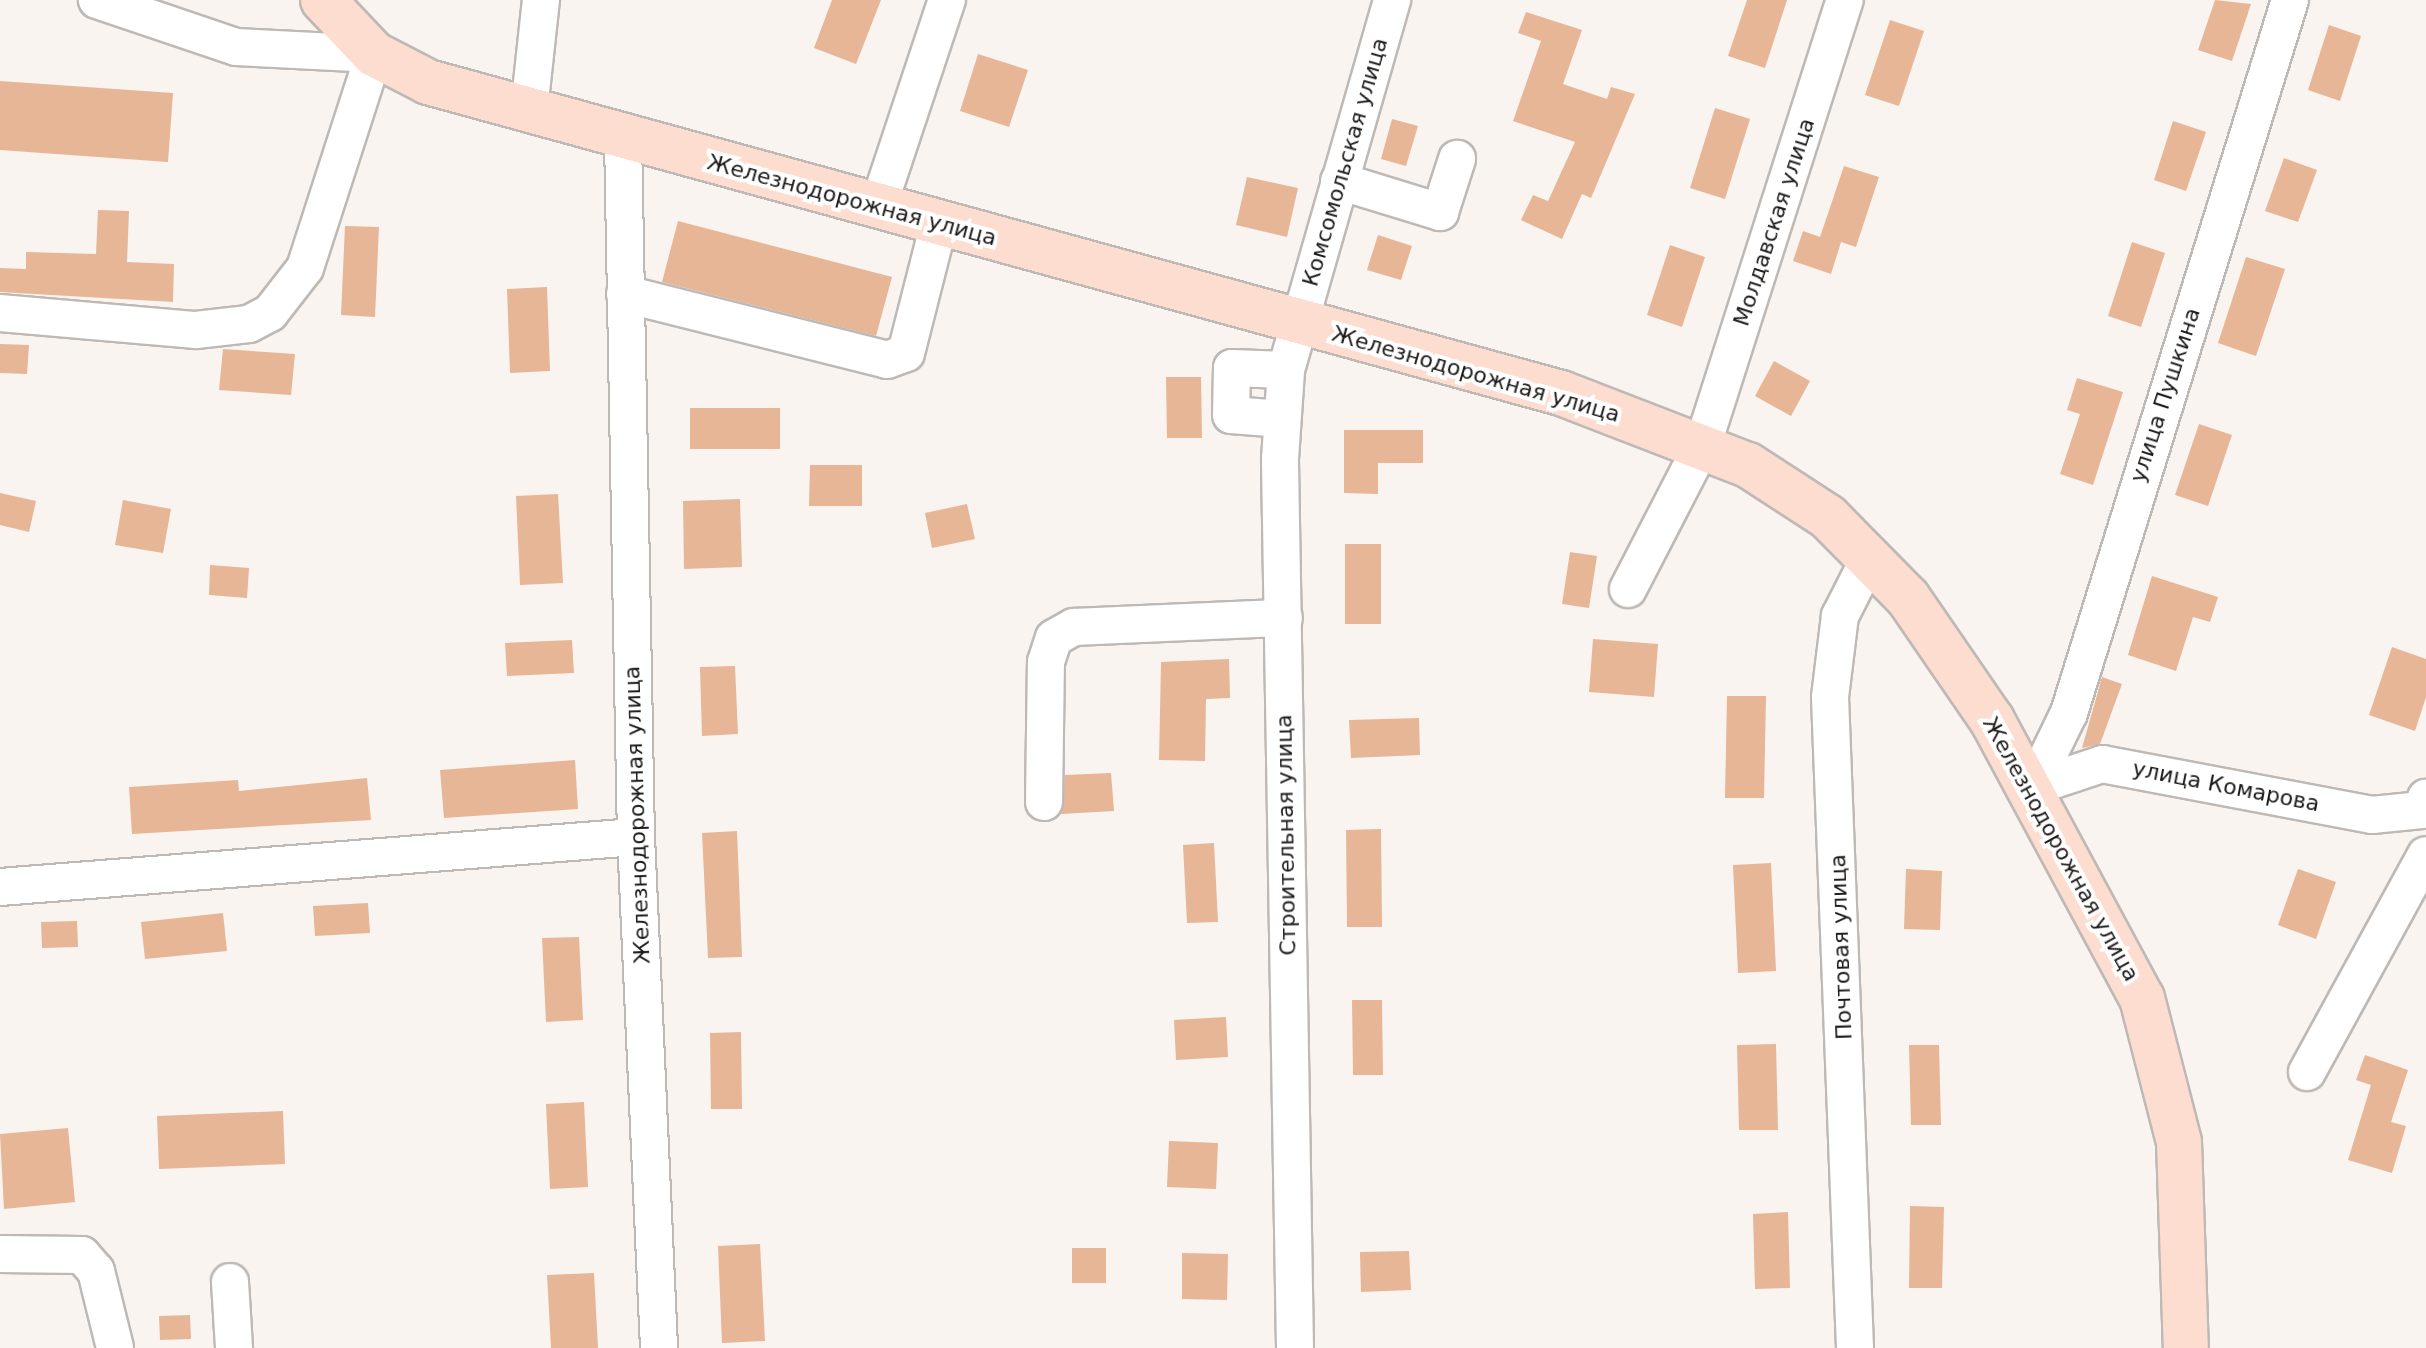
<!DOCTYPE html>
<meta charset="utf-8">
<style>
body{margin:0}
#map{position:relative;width:2426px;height:1348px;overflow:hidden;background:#f9f4f0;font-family:"DejaVu Sans",sans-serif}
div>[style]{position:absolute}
.building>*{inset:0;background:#e7b696}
.roads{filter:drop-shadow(2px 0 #beb9b5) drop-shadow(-2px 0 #beb9b5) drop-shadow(0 2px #beb9b5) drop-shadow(0 -2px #beb9b5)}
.minor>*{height:36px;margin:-18px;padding:0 18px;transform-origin:18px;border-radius:18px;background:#fff}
.major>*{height:44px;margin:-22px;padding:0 22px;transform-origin:22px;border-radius:22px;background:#fcddd0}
span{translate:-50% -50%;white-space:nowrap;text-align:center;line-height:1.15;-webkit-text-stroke:8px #fff;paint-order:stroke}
.street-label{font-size:22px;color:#1d1b1a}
</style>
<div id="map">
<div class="building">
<i style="clip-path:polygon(832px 0,881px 0,856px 64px,814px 48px)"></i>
<i style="clip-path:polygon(1747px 0,1787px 0,1765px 68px,1728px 56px)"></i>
<i style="clip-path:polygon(2215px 0,2251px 4px,2232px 61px,2198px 50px)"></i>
<i style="clip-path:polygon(1526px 12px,1582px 30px,1563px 84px,1607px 99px,1611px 87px,1635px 94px,1591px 198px,1582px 194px,1562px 239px,1521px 220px,1533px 195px,1548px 201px,1575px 142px,1513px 121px,1541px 41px,1518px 33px)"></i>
<i style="clip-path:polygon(1890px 20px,1924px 31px,1899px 106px,1865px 95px)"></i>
<i style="clip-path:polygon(2329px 25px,2361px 36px,2340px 101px,2308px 90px)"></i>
<i style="clip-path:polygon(978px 54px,1028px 70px,1009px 127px,960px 111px)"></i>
<i style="clip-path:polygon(0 81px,173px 93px,168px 162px,0 150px)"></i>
<i style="clip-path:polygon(1715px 108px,1750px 119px,1725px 199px,1690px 188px)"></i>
<i style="clip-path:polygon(1392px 119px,1418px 126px,1406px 166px,1381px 159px)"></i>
<i style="clip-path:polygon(2173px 121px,2206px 132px,2186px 191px,2154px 180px)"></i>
<i style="clip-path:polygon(2284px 158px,2317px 170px,2298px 222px,2265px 211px)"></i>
<i style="clip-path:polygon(1844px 166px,1879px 177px,1856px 247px,1841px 242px,1831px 274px,1793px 261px,1803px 231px,1820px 237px)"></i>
<i style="clip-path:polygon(1247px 177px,1298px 188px,1287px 237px,1236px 225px)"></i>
<i style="clip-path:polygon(98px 210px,129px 211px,127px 262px,174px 264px,173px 302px,0 292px,0 268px,26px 269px,26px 252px,96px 254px)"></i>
<i style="clip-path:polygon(678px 221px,892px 277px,876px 336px,662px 282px)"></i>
<i style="clip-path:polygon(345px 226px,379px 227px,375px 317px,341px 315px)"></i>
<i style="clip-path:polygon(1378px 235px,1412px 246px,1401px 280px,1367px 270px)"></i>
<i style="clip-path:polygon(2132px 242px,2165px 253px,2141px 327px,2108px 316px)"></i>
<i style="clip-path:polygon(1670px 245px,1705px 257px,1682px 327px,1647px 315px)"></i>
<i style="clip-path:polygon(2246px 257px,2285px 269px,2256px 356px,2218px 343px)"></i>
<i style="clip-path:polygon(547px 287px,550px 371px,510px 373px,507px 289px)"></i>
<i style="clip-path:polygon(0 344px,29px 345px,27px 374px,0 373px)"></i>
<i style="clip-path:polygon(223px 349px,295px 354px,291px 395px,219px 390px)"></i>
<i style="clip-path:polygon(1774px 361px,1810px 381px,1791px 416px,1755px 396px)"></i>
<i style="clip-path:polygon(1166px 377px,1201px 377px,1202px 438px,1167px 438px)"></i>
<i style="clip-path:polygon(2077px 378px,2123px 392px,2093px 485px,2060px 474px,2080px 414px,2067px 410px)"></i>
<i style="clip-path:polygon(690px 408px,780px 408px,780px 449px,690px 449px)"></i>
<i style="clip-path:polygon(2199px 424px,2232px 435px,2208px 506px,2175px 495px)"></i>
<i style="clip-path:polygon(1344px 430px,1423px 430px,1423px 463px,1378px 463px,1378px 494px,1344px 493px)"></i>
<i style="clip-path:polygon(810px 465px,862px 465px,862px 506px,809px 506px)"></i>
<i style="clip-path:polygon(0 493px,36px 501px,29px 532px,0 525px)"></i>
<i style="clip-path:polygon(558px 494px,563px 583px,520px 585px,516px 496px)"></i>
<i style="clip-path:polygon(740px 499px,742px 567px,684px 569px,683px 501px)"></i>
<i style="clip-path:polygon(123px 500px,171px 509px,163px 553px,115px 545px)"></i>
<i style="clip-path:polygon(967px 504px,975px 539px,932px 548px,925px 513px)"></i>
<i style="clip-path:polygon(1345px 544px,1381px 544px,1381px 624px,1345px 624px)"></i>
<i style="clip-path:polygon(1570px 552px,1597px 556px,1589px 608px,1562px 604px)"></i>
<i style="clip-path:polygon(210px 565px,249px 568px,247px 598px,209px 595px)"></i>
<i style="clip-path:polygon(2152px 576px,2218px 597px,2210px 622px,2193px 617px,2176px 671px,2128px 655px)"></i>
<i style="clip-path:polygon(1593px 639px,1658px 644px,1654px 697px,1589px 692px)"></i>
<i style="clip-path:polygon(572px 640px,574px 673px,507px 676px,505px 643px)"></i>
<i style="clip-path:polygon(2392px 647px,2426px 659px,2426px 697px,2415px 731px,2369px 715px)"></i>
<i style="clip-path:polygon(1229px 659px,1230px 698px,1206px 699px,1205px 761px,1159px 760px,1161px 662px)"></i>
<i style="clip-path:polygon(735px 666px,738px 734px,702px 736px,700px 667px)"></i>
<i style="clip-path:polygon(2102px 677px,2122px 684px,2100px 744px,2082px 748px)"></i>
<i style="clip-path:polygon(1727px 696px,1766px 696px,1764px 798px,1725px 798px)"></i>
<i style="clip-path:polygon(1419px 718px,1420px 755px,1351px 758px,1349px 720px)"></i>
<i style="clip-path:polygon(575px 760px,578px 809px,444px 818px,440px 770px)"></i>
<i style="clip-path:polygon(1111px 773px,1114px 811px,1061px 814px,1065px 775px)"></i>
<i style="clip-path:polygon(367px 778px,371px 820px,132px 834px,129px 787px,238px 780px,239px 791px)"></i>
<i style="clip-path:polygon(1381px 829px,1382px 927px,1347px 927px,1346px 830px)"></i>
<i style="clip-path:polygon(737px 831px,742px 957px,708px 958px,702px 833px)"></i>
<i style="clip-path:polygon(1214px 843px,1218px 922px,1187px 923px,1183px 845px)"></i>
<i style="clip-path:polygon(1771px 863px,1776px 971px,1738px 973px,1733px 865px)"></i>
<i style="clip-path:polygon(1906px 869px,1942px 871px,1940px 930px,1904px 929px)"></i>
<i style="clip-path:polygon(2298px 869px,2336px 882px,2316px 939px,2278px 925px)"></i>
<i style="clip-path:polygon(368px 903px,370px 933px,315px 936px,313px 906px)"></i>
<i style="clip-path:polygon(223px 913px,227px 951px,145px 959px,141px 922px)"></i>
<i style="clip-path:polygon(77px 921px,78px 947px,42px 948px,41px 922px)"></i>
<i style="clip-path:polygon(579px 937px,583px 1020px,546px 1022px,542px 938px)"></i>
<i style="clip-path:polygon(1352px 1000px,1382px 1000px,1383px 1075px,1353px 1075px)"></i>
<i style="clip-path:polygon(1226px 1017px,1228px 1057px,1176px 1060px,1174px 1020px)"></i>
<i style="clip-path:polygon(741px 1032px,742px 1109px,711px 1109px,710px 1033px)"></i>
<i style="clip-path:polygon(1776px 1044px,1778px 1130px,1739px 1130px,1737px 1045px)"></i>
<i style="clip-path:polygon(1909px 1045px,1939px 1045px,1941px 1125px,1911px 1125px)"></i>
<i style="clip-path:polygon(2365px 1055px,2408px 1070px,2391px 1122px,2406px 1126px,2392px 1173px,2348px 1160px,2371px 1085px,2356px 1080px)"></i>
<i style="clip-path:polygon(584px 1102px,588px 1187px,550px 1189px,546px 1104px)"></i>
<i style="clip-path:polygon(283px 1111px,285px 1164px,159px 1169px,157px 1116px)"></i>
<i style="clip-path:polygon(68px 1128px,75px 1202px,4px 1209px,0 1134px)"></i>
<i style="clip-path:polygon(1169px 1141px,1218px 1143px,1216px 1189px,1167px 1187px)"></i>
<i style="clip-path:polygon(1910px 1206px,1944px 1207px,1942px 1288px,1909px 1288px)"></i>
<i style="clip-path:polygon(1788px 1212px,1790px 1288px,1755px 1289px,1753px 1214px)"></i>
<i style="clip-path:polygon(760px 1244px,765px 1341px,722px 1343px,718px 1246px)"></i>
<i style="clip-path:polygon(1072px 1248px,1106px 1248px,1106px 1283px,1072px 1283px)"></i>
<i style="clip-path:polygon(1409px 1251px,1411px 1290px,1361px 1292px,1360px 1252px)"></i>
<i style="clip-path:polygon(1182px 1253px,1228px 1254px,1227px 1300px,1182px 1299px)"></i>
<i style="clip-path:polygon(594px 1273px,598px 1348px,551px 1348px,547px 1275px)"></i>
<i style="clip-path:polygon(190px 1315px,191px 1339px,160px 1340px,159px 1316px)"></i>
</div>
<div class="roads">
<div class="minor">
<i style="left:529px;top:110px;width:111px;rotate:-83.8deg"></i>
<i style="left:623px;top:137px;width:700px;rotate:88.94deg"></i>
<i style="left:636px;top:837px;width:512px;rotate:87.42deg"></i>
<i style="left:1339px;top:181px;width:106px;rotate:17.1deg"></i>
<i style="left:1440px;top:212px;width:56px;rotate:-72.2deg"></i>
<i style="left:878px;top:207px;width:218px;rotate:-71.6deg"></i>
<i style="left:625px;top:294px;width:270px;rotate:14.1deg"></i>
<i style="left:887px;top:360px;width:20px;rotate:-20deg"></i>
<i style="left:906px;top:353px;width:133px;rotate:-75.7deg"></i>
<i style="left:0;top:313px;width:197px;rotate:5deg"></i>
<i style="left:196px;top:330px;width:53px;rotate:-6.5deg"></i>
<i style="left:249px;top:324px;width:24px;rotate:-28deg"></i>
<i style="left:270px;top:313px;width:57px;rotate:-52.1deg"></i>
<i style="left:305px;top:268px;width:225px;rotate:-72.1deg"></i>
<i style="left:374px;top:54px;width:138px;rotate:-177.1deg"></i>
<i style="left:236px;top:47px;width:147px;rotate:-161.3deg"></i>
<i style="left:1282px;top:419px;width:51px;rotate:-175.5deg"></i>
<i style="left:1231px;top:415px;width:47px;rotate:-88.8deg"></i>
<i style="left:1232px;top:368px;width:54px;rotate:2.1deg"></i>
<i style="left:1628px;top:589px;width:163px;rotate:-62.7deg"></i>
<i style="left:1703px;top:444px;width:466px;rotate:-72.3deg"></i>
<i style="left:2033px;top:787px;width:82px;rotate:-64.1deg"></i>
<i style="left:2069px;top:713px;width:746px;rotate:-72.78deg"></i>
<i style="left:2033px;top:787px;width:73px;rotate:-18.4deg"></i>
<i style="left:2102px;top:764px;width:275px;rotate:10.7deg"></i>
<i style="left:2372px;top:815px;width:50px;rotate:-5.7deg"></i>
<i style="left:2422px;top:810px;width:13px;rotate:-72deg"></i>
<i style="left:1044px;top:802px;width:140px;rotate:-89.2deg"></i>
<i style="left:1046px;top:662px;width:25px;rotate:-72deg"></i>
<i style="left:1054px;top:638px;width:23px;rotate:-29deg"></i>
<i style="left:1074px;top:627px;width:210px;rotate:-2.5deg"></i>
<i style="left:0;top:887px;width:638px;rotate:-4.5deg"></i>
<i style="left:2307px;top:1072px;width:247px;rotate:-61.3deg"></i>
<i style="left:0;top:1254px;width:82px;rotate:0.7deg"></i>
<i style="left:82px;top:1255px;width:21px;rotate:49deg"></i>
<i style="left:96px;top:1271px;width:79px;rotate:76.1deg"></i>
<i style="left:230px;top:1282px;width:66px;rotate:86.5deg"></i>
<i style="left:1295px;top:1348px;width:889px;rotate:-90.97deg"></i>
<i style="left:1280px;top:459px;width:89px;rotate:-86.1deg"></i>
<i style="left:1286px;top:370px;width:385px;rotate:-74deg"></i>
<i style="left:1855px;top:1348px;width:651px;rotate:-92.2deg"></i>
<i style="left:1830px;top:697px;width:82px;rotate:-83deg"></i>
<i style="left:1840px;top:616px;width:68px;rotate:-63.1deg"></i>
</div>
<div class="major">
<i style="left:323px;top:0;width:74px;rotate:46.6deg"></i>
<i style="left:374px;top:54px;width:61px;rotate:27.4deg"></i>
<i style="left:428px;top:82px;width:1175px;rotate:15.35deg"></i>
<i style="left:1561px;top:393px;width:200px;rotate:21.1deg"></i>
<i style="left:1748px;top:465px;width:95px;rotate:33deg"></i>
<i style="left:1828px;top:517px;width:114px;rotate:45.4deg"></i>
<i style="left:1908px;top:598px;width:148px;rotate:55.5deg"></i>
<i style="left:1992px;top:720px;width:316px;rotate:61.7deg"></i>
<i style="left:2142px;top:998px;width:149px;rotate:75.6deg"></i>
<i style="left:2179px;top:1142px;width:206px;rotate:88.1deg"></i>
</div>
</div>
<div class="street-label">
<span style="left:1345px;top:162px;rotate:-74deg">Комсомольская улица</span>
<span style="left:852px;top:200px;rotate:15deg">Железнодорожная улица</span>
<span style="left:1774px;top:222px;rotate:-72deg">Молдавская улица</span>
<span style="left:1476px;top:374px;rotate:16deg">Железнодорожная улица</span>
<span style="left:2165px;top:395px;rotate:-72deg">улица Пушкина</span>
<span style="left:2226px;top:786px;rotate:11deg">улица Комарова</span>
<span style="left:637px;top:815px;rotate:-92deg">Железнодорожная улица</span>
<span style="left:1286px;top:835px;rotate:-91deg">Строительная улица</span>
<span style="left:2061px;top:849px;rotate:61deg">Железнодорожная улица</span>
<span style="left:1841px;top:947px;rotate:-92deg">Почтовая улица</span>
</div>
</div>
